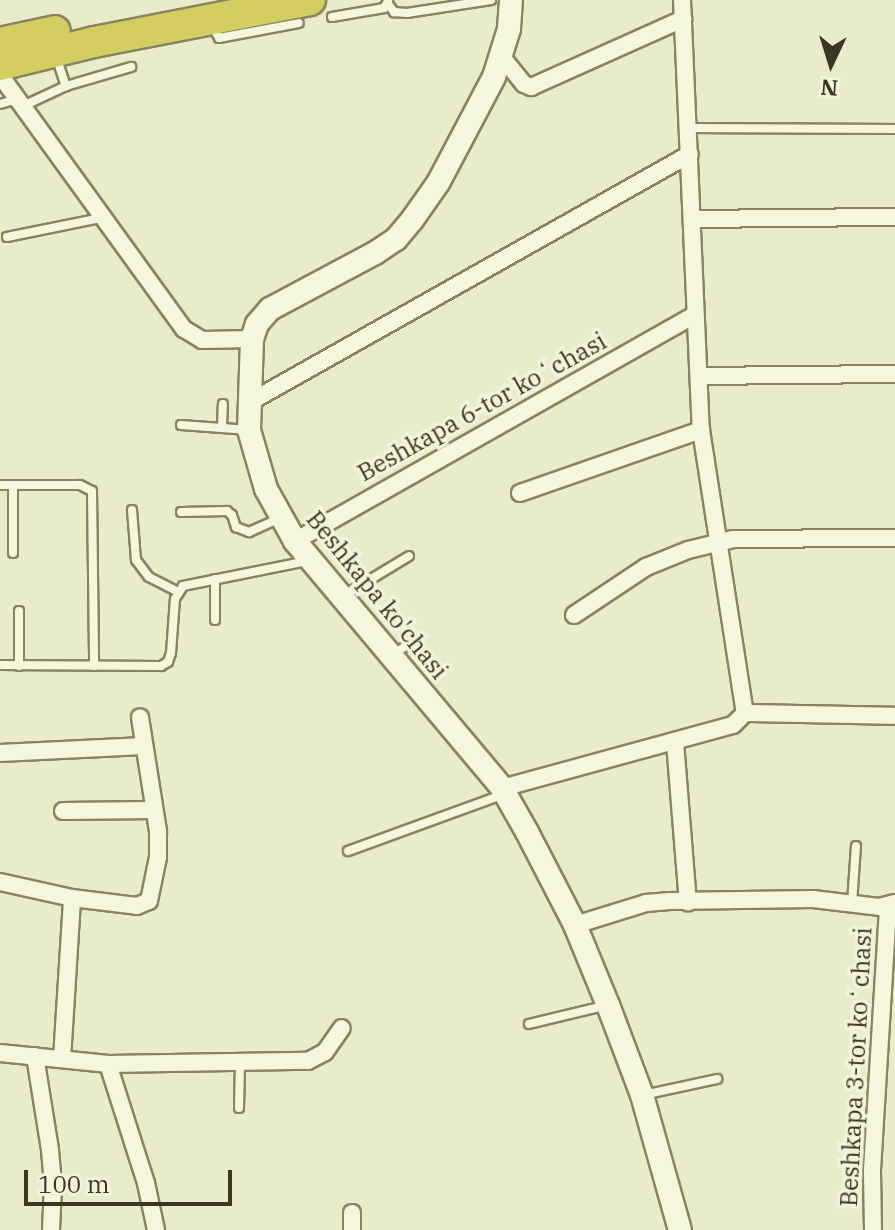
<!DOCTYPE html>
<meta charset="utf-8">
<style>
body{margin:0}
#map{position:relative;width:895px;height:1230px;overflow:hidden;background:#e9ecca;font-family:"IBM Plex Serif",serif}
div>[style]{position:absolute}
.roads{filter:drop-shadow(2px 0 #87845f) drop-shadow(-2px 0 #87845f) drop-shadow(0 2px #87845f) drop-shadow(0 -2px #87845f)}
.lane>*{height:8px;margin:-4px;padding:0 4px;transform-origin:4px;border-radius:4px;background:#f5f7dd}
.street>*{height:16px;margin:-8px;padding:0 8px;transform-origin:8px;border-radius:8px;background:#f5f7dd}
.secondary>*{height:22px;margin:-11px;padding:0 11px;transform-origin:11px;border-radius:11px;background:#f5f7dd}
.highway>*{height:30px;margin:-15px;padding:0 15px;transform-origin:15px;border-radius:15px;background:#d3cd62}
span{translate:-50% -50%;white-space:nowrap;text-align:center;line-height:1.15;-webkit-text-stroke:7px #f1f4d9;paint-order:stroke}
.street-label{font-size:24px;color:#393622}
.north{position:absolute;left:791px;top:24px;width:80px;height:80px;-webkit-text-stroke:6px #f1f4d9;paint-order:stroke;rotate:184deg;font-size:22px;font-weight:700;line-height:32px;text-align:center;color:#393622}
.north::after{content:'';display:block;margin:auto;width:28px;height:36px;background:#393622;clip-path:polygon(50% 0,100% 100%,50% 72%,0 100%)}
.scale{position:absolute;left:24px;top:1170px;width:208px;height:36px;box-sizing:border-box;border:4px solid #393622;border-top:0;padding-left:10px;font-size:24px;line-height:28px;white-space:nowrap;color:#393622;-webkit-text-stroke:6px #f1f4d9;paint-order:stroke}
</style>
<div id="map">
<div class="roads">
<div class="lane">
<i style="left:389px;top:5px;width:9px;rotate:54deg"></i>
<i style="left:394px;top:12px;width:13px;rotate:4deg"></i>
<i style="left:407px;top:13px;width:85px;rotate:-8.8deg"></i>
<i style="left:332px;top:17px;width:53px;rotate:-9.8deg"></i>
<i style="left:384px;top:8px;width:8px;rotate:-60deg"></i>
<i style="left:211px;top:24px;width:16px;rotate:60deg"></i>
<i style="left:219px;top:38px;width:81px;rotate:-10.6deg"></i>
<i style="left:56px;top:56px;width:32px;rotate:72deg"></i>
<i style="left:0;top:104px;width:18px;rotate:-16deg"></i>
<i style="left:23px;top:106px;width:47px;rotate:-24.9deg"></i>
<i style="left:66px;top:86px;width:68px;rotate:-16.3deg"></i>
<i style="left:688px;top:128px;width:207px;rotate:0.3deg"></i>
<i style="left:7px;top:237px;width:100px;rotate:-11.5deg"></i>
<i style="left:181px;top:425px;width:68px;rotate:4.2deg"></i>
<i style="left:222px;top:428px;width:24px;rotate:-88deg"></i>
<i style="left:0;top:485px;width:80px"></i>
<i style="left:80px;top:485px;width:13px;rotate:27deg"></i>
<i style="left:92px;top:491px;width:175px;rotate:89.3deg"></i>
<i style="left:13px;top:485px;width:68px;rotate:90deg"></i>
<i style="left:132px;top:510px;width:50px;rotate:85.4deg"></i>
<i style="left:136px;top:560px;width:21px;rotate:53deg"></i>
<i style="left:149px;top:577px;width:33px;rotate:27deg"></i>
<i style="left:181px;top:512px;width:46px;rotate:-1.2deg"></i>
<i style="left:227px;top:511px;width:6px;rotate:39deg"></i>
<i style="left:232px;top:515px;width:13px;rotate:72deg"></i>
<i style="left:236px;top:527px;width:14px;rotate:21deg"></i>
<i style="left:249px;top:532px;width:34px;rotate:-24deg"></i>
<i style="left:343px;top:596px;width:77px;rotate:-31.2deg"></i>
<i style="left:19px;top:611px;width:55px;rotate:90deg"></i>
<i style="left:215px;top:620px;width:41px;rotate:-90deg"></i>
<i style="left:393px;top:655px;width:24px;rotate:-36deg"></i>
<i style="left:0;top:665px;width:161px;rotate:0.4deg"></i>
<i style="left:161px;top:666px;width:8px;rotate:-30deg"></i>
<i style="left:168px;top:662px;width:9px;rotate:-72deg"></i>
<i style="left:171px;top:653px;width:54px;rotate:-85.8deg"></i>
<i style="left:175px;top:599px;width:15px;rotate:-58deg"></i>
<i style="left:183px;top:586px;width:126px;rotate:-11.4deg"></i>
<i style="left:348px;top:851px;width:164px;rotate:-20deg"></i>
<i style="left:852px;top:903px;width:57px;rotate:-86deg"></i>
<i style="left:529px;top:1024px;width:81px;rotate:-13.5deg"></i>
<i style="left:643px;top:1095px;width:76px;rotate:-12.2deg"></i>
<i style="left:239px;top:1108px;width:45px;rotate:-88.7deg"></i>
</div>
<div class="street">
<i style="left:682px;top:0;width:430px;rotate:87.5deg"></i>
<i style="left:701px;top:430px;width:286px;rotate:81.2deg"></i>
<i style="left:502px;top:57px;width:35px;rotate:51deg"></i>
<i style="left:524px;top:84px;width:8px;rotate:23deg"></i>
<i style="left:531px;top:87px;width:167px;rotate:-24.1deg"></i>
<i style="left:0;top:75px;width:314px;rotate:54.1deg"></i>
<i style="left:184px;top:329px;width:21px;rotate:31deg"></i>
<i style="left:202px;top:340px;width:50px;rotate:-1.1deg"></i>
<i style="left:693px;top:219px;width:202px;rotate:-0.6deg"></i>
<i style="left:699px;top:376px;width:196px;rotate:-0.6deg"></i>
<i style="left:248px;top:403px;width:507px;rotate:-29.39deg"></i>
<i style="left:520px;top:493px;width:192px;rotate:-19.2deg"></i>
<i style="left:295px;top:541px;width:459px;rotate:-29.5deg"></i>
<i style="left:574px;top:615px;width:87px;rotate:-33.7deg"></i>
<i style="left:646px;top:567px;width:45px;rotate:-22deg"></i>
<i style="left:688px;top:550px;width:46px;rotate:-13.7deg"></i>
<i style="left:733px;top:539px;width:162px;rotate:-0.4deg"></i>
<i style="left:675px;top:742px;width:161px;rotate:85.4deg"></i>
<i style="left:0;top:753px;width:144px;rotate:-2.8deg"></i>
<i style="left:502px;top:788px;width:239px;rotate:-15.3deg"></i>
<i style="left:733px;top:725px;width:17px;rotate:-45deg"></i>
<i style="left:745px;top:713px;width:150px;rotate:1.1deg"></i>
<i style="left:63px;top:811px;width:91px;rotate:-0.6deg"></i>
<i style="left:0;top:882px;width:74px;rotate:12.5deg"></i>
<i style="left:72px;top:898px;width:65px;rotate:7deg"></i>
<i style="left:137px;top:906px;width:13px;rotate:-23deg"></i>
<i style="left:149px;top:901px;width:45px;rotate:-78.4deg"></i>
<i style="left:158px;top:857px;width:26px;rotate:-90deg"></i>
<i style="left:158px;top:831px;width:115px;rotate:-99deg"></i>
<i style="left:575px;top:925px;width:74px;rotate:-17.2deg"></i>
<i style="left:646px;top:903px;width:24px;rotate:-5deg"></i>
<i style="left:670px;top:901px;width:143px;rotate:-0.8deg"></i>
<i style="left:813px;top:899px;width:66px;rotate:6.9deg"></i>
<i style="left:879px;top:907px;width:16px;rotate:-14deg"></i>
<i style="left:0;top:1053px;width:109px;rotate:5.8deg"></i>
<i style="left:108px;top:1064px;width:200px;rotate:-0.9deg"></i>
<i style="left:308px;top:1061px;width:19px;rotate:-28deg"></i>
<i style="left:325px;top:1052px;width:29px;rotate:-55deg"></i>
<i style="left:35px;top:1056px;width:95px;rotate:80.9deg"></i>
<i style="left:50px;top:1150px;width:37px;rotate:85deg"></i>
<i style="left:53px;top:1187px;width:43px;rotate:92.7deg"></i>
<i style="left:62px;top:1059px;width:161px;rotate:-86.4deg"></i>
<i style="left:108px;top:1064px;width:125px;rotate:72.3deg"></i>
<i style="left:146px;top:1183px;width:48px;rotate:78deg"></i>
<i style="left:352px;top:1213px;width:17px;rotate:90deg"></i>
<i style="left:873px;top:1230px;width:60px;rotate:-91deg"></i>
<i style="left:872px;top:1170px;width:263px;rotate:-86.5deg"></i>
</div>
<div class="secondary">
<i style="left:511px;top:0;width:29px;rotate:94deg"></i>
<i style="left:509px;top:29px;width:50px;rotate:107.4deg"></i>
<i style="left:494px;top:77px;width:120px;rotate:117.8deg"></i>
<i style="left:438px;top:183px;width:45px;rotate:125.1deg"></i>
<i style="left:412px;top:220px;width:25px;rotate:130deg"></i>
<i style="left:396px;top:239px;width:25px;rotate:146deg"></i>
<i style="left:375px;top:253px;width:119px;rotate:151.9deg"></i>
<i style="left:270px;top:309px;width:20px;rotate:131deg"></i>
<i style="left:257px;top:324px;width:16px;rotate:108deg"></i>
<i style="left:252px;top:339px;width:91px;rotate:91.9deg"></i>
<i style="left:249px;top:430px;width:61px;rotate:73.9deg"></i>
<i style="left:266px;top:489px;width:60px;rotate:60.9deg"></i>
<i style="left:295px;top:541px;width:322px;rotate:50deg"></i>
<i style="left:502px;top:788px;width:51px;rotate:60.4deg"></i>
<i style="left:527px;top:832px;width:105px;rotate:62.7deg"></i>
<i style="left:575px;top:925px;width:87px;rotate:67.6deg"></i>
<i style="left:608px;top:1005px;width:96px;rotate:69.3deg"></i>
<i style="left:642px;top:1095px;width:140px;rotate:74.3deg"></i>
</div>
<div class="highway">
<i style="left:0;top:43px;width:56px;rotate:-12.3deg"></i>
<i style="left:0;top:65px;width:97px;rotate:-13.7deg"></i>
<i style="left:94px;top:42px;width:220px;rotate:-11deg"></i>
</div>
</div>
<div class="street-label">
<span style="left:482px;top:407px;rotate:-29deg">Beshkapa 6-tor koʻchasi</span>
<span style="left:377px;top:595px;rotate:51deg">Beshkapa ko'chasi</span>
<span style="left:856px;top:1067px;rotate:-87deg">Beshkapa 3-tor koʻchasi</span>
</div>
<div class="north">N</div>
<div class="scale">100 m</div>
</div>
